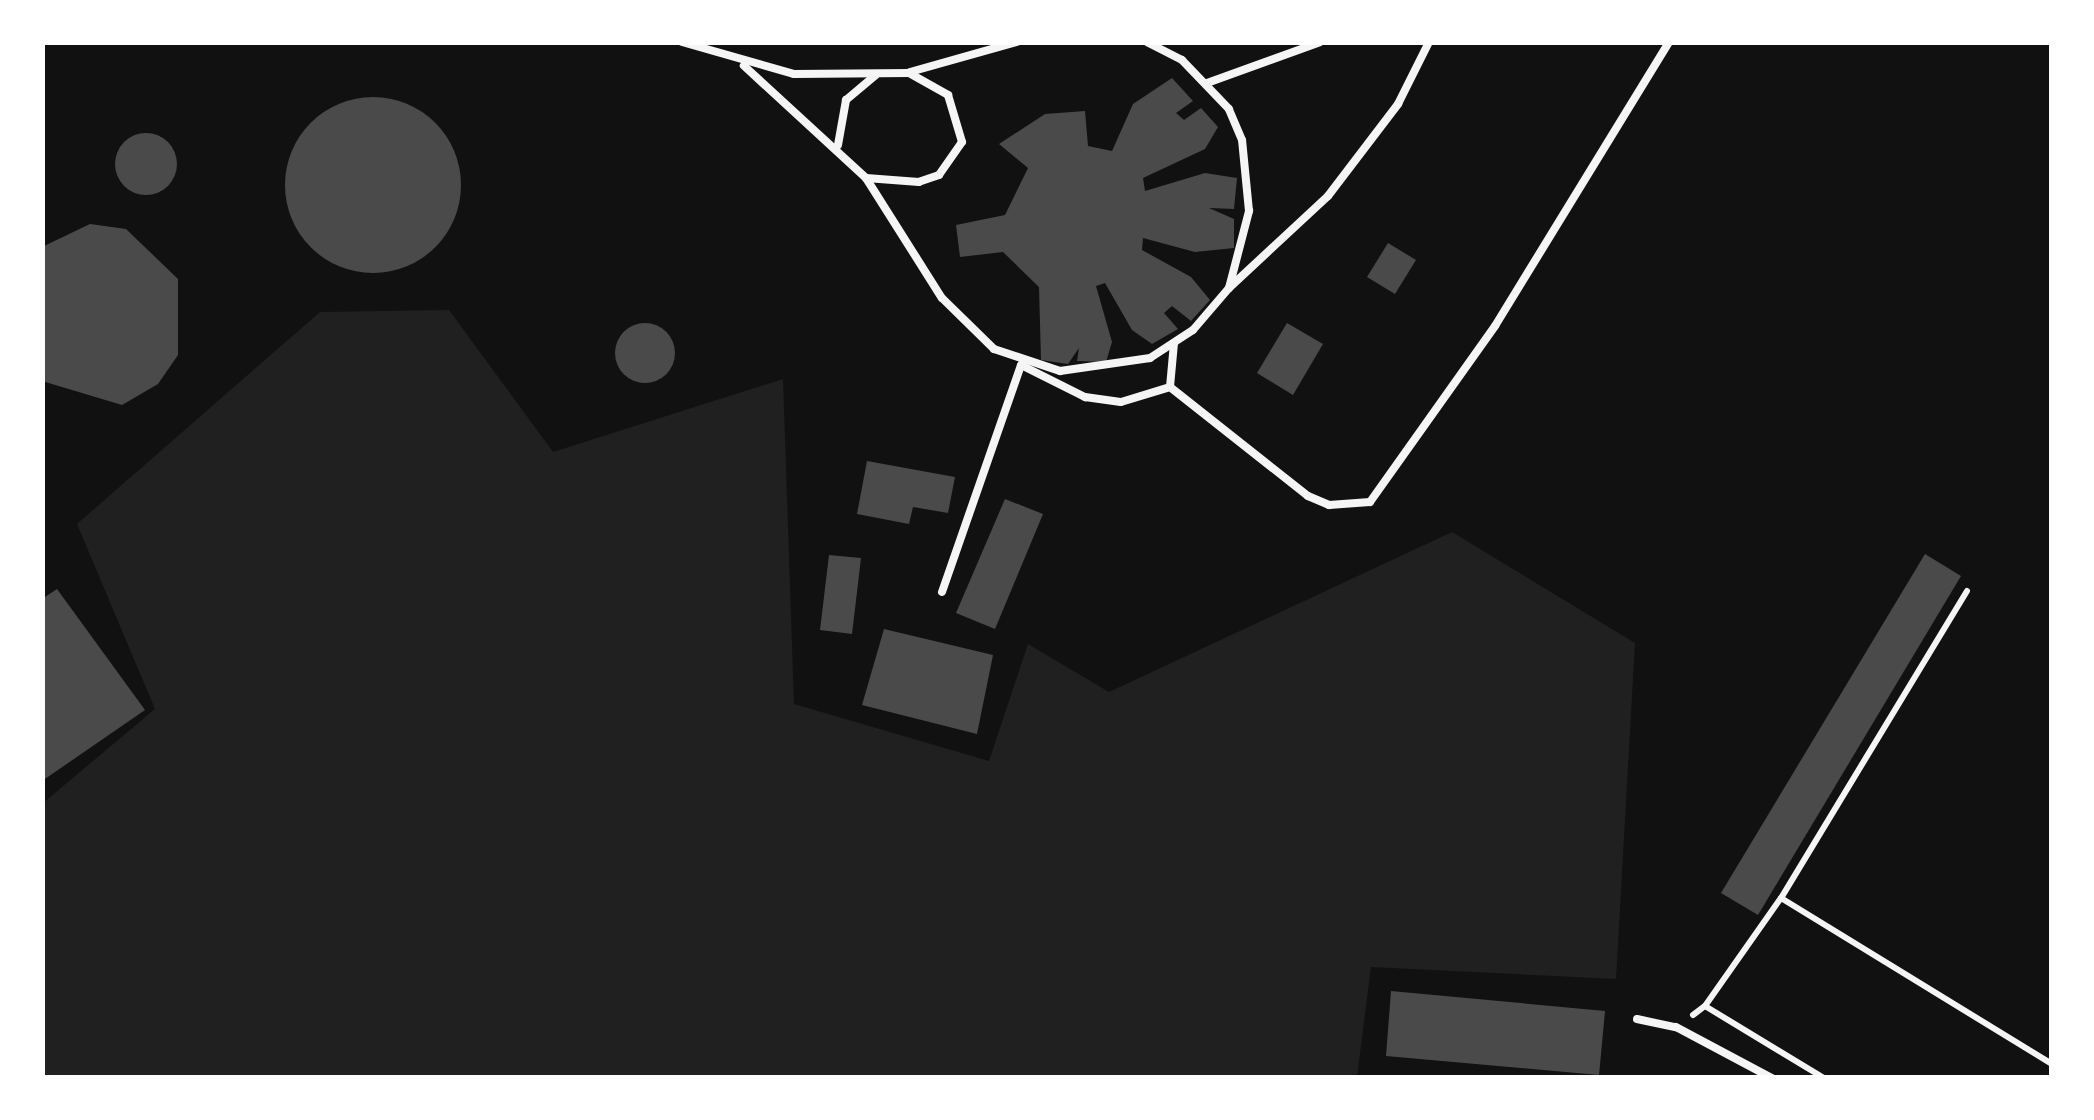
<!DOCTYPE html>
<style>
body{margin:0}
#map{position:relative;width:2094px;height:1120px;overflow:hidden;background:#111;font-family:Arial,sans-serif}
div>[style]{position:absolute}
.green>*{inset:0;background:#202020}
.building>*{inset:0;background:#4a4a4a}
.round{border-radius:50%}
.path>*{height:6px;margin:-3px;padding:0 3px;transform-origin:3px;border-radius:3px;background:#f5f5f5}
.service>*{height:8px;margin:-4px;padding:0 4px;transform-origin:4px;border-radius:4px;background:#f5f5f5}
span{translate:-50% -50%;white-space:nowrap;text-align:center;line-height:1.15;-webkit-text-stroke:9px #fff;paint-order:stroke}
.frame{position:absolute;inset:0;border:45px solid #fff;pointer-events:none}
</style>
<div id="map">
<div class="green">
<i style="clip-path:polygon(449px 310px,553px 452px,783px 379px,794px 704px,989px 761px,1028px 644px,1109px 692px,1452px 532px,1635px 643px,1616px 979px,1371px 967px,1357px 1077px,43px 1077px,43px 803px,155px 709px,77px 524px,320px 312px)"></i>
</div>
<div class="building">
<i style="clip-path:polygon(1172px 78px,1193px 101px,1176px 113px,1184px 120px,1201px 108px,1218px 127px,1205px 149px,1143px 178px,1145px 191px,1205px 173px,1237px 178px,1234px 209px,1209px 208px,1234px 219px,1234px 248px,1195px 252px,1143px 238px,1142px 250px,1191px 277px,1210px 300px,1191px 321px,1172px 306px,1164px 313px,1178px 329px,1152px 344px,1132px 330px,1105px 283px,1096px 286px,1112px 342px,1106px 362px,1077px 361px,1079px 348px,1068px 364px,1041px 360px,1039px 287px,1003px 252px,960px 257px,956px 225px,1005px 215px,1028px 168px,999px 144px,1045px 114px,1085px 111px,1088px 146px,1112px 151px,1133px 104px)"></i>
<i class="round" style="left:285px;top:97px;width:176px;height:176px"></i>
<i class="round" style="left:115px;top:133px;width:62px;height:62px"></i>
<i style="clip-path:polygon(90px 224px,126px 229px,178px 279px,178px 355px,158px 384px,122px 405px,42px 381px,42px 247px)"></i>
<i style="clip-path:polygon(1388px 243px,1416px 260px,1395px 294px,1367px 277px)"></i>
<i style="clip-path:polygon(1287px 323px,1323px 344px,1293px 395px,1257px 373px)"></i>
<i class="round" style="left:615px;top:323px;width:60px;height:60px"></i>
<i style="clip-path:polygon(867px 461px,955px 477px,948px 513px,913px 507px,909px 524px,857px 514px)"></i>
<i style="clip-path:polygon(1005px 499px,1043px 514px,995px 629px,956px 613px)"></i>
<i style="clip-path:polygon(1925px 554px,1961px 576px,1758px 915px,1721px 893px)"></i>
<i style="clip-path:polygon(829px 555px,861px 558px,852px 634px,820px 630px)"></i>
<i style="clip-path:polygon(57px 589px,145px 710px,42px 781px,42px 599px)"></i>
<i style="clip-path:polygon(884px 629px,993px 655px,977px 734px,862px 705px)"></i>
<i style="clip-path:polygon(1391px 991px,1605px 1011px,1599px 1075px,1386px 1056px)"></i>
</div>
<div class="path">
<i style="left:1967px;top:591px;width:359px;rotate:121.2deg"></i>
<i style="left:1781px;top:898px;width:318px;rotate:31.5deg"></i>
<i style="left:1705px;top:1006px;width:132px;rotate:-54.9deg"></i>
<i style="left:1693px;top:1015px;width:15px;rotate:-37deg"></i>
<i style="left:1705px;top:1006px;width:139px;rotate:31.2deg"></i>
</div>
<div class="service">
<i style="left:682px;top:42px;width:116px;rotate:15.9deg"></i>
<i style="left:794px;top:74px;width:115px;rotate:-0.5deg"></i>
<i style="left:909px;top:73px;width:45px;rotate:29.4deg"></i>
<i style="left:948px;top:95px;width:49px;rotate:73.4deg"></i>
<i style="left:962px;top:142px;width:40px;rotate:124.9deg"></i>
<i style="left:939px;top:175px;width:21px;rotate:161deg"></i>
<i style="left:919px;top:182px;width:53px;rotate:-175.7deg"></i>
<i style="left:866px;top:178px;width:166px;rotate:-137.4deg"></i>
<i style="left:910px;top:72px;width:111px;rotate:-15.7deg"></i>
<i style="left:1207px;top:83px;width:120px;rotate:-19.9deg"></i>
<i style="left:838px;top:145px;width:46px;rotate:-79.9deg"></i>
<i style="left:846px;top:100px;width:39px;rotate:-40deg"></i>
<i style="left:866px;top:178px;width:142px;rotate:57.7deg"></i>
<i style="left:942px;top:298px;width:73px;rotate:44.4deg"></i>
<i style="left:994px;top:349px;width:70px;rotate:18.4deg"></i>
<i style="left:1060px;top:371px;width:91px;rotate:-8.2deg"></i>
<i style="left:1150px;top:358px;width:51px;rotate:-33.1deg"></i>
<i style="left:1193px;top:330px;width:55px;rotate:-49.4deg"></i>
<i style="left:1229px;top:288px;width:80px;rotate:-75.4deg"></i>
<i style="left:1249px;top:211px;width:71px;rotate:-95.6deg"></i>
<i style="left:1242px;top:140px;width:34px;rotate:-113deg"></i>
<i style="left:1229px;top:109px;width:68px;rotate:-133.8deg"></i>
<i style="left:1182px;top:60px;width:39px;rotate:-153deg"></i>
<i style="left:1229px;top:288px;width:135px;rotate:-42.9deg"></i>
<i style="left:1328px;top:196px;width:116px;rotate:-52.7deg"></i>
<i style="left:1398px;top:104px;width:69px;rotate:-63.4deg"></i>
<i style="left:1170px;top:387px;width:176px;rotate:38.3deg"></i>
<i style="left:1308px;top:496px;width:23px;rotate:23deg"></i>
<i style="left:1329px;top:505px;width:41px;rotate:-4.2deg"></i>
<i style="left:1370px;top:502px;width:216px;rotate:-54.6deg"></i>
<i style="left:1495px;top:326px;width:333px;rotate:-58.5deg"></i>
<i style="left:1170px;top:387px;width:44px;rotate:-84.8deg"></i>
<i style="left:942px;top:592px;width:240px;rotate:-70.8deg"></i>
<i style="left:1021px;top:365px;width:72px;rotate:26.6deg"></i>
<i style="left:1085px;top:397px;width:36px;rotate:8deg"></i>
<i style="left:1121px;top:402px;width:51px;rotate:-17deg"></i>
<i style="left:1637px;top:1019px;width:40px;rotate:12deg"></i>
<i style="left:1676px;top:1027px;width:109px;rotate:28deg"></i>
</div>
<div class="frame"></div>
</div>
